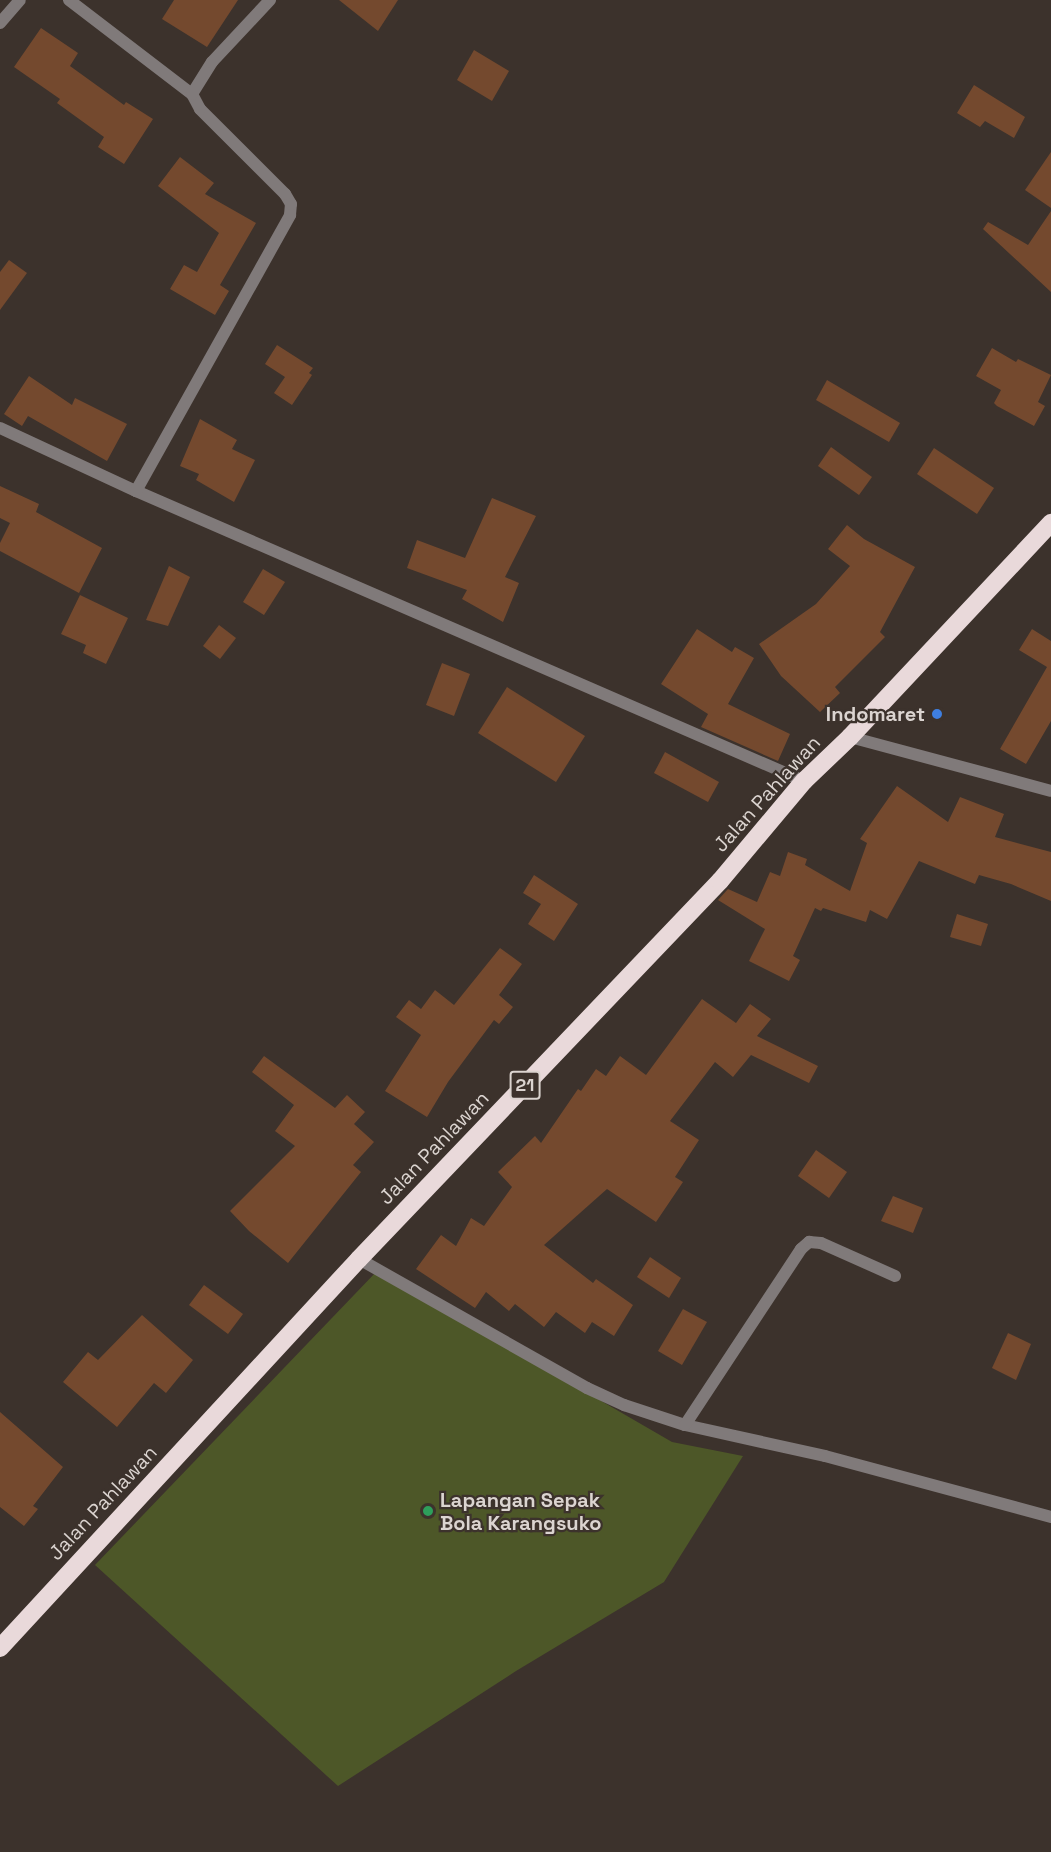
<!DOCTYPE html>
<style>
body{margin:0}
#map{position:relative;width:1051px;height:1852px;overflow:hidden;background:#3c322c;font-family:"Space Grotesk",sans-serif}
div>[style]{position:absolute}
.green>*{inset:0;background:#4d5728}
.building>*{inset:0;background:#74492e}
.street>*{height:12px;margin:-6px;padding:0 6px;transform-origin:6px;border-radius:6px;background:#807a7a}
.highway>*{height:18px;margin:-9px;padding:0 9px;transform-origin:9px;border-radius:9px;background:#e9d9da}
.dots>*{width:16px;height:16px;translate:-50% -50%;box-sizing:border-box;border:3px solid #3c322c;border-radius:50%}
span{translate:-50% -50%;white-space:nowrap;text-align:center;line-height:1.15;-webkit-text-stroke:4.5px #3c322c;paint-order:stroke}
.shield-label span{padding:2px 4px;background:#3c322c;border:2px solid;border-radius:4px;-webkit-text-stroke-width:0}
.shield-label{font-size:18px;color:#dbd4d0;font-weight:700}
.poi-label{font-size:20px;color:#dbd4d0;font-weight:700}
.right{translate:-100% -50%;text-align:right}
.left{translate:0 -50%;text-align:left}
.street-label{font-size:20px;color:#dbd4d0}
</style>
<div id="map">
<div class="green">
<i style="clip-path:polygon(377px 1271px,672px 1442px,743px 1456px,664px 1582px,516px 1671px,338px 1786px,95px 1565px)"></i>
</div>
<div class="building">
<i style="clip-path:polygon(174px 0,238px 0,207px 47px,162px 19px)"></i>
<i style="clip-path:polygon(339px 0,398px 0,378px 31px)"></i>
<i style="clip-path:polygon(41px 28px,78px 53px,70px 66px,124px 105px,126px 102px,153px 119px,124px 164px,98px 147px,104px 137px,57px 103px,60px 99px,14px 67px)"></i>
<i style="clip-path:polygon(474px 50px,509px 71px,492px 101px,457px 80px)"></i>
<i style="clip-path:polygon(974px 85px,1025px 117px,1014px 138px,985px 121px,980px 127px,957px 113px)"></i>
<i style="clip-path:polygon(1051px 152px,1051px 208px,1025px 190px)"></i>
<i style="clip-path:polygon(180px 157px,214px 183px,205px 194px,256px 223px,220px 285px,229px 291px,215px 315px,170px 289px,184px 265px,197px 272px,219px 233px,158px 186px)"></i>
<i style="clip-path:polygon(1051px 211px,1051px 292px,983px 229px,988px 222px,1028px 245px)"></i>
<i style="clip-path:polygon(9px 260px,27px 273px,0 310px,0 272px)"></i>
<i style="clip-path:polygon(277px 345px,313px 368px,309px 373px,312px 375px,292px 405px,274px 393px,285px 377px,265px 364px)"></i>
<i style="clip-path:polygon(992px 348px,1016px 362px,1018px 359px,1051px 375px,1038px 402px,1045px 406px,1034px 426px,997px 406px,994px 403px,1001px 390px,976px 376px)"></i>
<i style="clip-path:polygon(29px 376px,72px 405px,75px 398px,127px 424px,107px 461px,28px 416px,22px 426px,4px 414px)"></i>
<i style="clip-path:polygon(827px 380px,900px 423px,889px 442px,816px 400px)"></i>
<i style="clip-path:polygon(200px 419px,237px 440px,232px 449px,255px 460px,234px 502px,196px 480px,199px 474px,180px 466px)"></i>
<i style="clip-path:polygon(831px 447px,872px 477px,859px 495px,818px 466px)"></i>
<i style="clip-path:polygon(934px 448px,994px 488px,977px 514px,917px 474px)"></i>
<i style="clip-path:polygon(0 486px,39px 504px,36px 512px,102px 548px,79px 593px,0 551px,0 543px,10px 523px,0 518px)"></i>
<i style="clip-path:polygon(492px 498px,536px 516px,505px 577px,519px 583px,503px 622px,462px 599px,467px 590px,407px 568px,417px 540px,465px 558px)"></i>
<i style="clip-path:polygon(847px 525px,864px 539px,915px 567px,880px 632px,885px 637px,835px 687px,840px 693px,820px 712px,781px 676px,759px 644px,816px 604px,850px 566px,828px 549px)"></i>
<i style="clip-path:polygon(169px 566px,190px 577px,168px 626px,146px 620px)"></i>
<i style="clip-path:polygon(263px 569px,285px 582px,264px 615px,243px 602px)"></i>
<i style="clip-path:polygon(80px 595px,128px 618px,106px 664px,83px 653px,86px 645px,61px 634px)"></i>
<i style="clip-path:polygon(219px 625px,236px 638px,220px 659px,203px 646px)"></i>
<i style="clip-path:polygon(697px 629px,732px 652px,735px 647px,754px 658px,728px 704px,790px 734px,778px 761px,701px 727px,708px 714px,661px 684px)"></i>
<i style="clip-path:polygon(1032px 629px,1051px 641px,1051px 721px,1026px 764px,1000px 749px,1047px 667px,1019px 650px)"></i>
<i style="clip-path:polygon(442px 663px,470px 674px,454px 716px,426px 705px)"></i>
<i style="clip-path:polygon(507px 687px,585px 736px,556px 782px,478px 733px)"></i>
<i style="clip-path:polygon(665px 752px,719px 782px,708px 802px,654px 773px)"></i>
<i style="clip-path:polygon(897px 786px,948px 822px,960px 797px,1004px 814px,995px 837px,1051px 852px,1051px 901px,1011px 884px,979px 875px,975px 884px,919px 861px,887px 919px,870px 910px,866px 922px,823px 908px,821px 911px,815px 908px,793px 956px,800px 960px,789px 981px,749px 961px,765px 929px,718px 900px,728px 889px,757px 902px,770px 872px,780px 876px,788px 852px,807px 859px,805px 865px,850px 891px,867px 843px,860px 839px)"></i>
<i style="clip-path:polygon(534px 875px,578px 904px,554px 941px,528px 924px,541px 904px,523px 893px)"></i>
<i style="clip-path:polygon(957px 914px,988px 924px,981px 946px,950px 937px)"></i>
<i style="clip-path:polygon(500px 948px,522px 964px,499px 995px,513px 1007px,499px 1024px,494px 1020px,448px 1082px,427px 1117px,385px 1091px,421px 1035px,396px 1017px,409px 1000px,421px 1009px,435px 990px,454px 1005px)"></i>
<i style="clip-path:polygon(702px 999px,736px 1023px,750px 1004px,771px 1019px,757px 1036px,818px 1066px,809px 1083px,751px 1055px,733px 1077px,715px 1062px,670px 1121px,699px 1140px,675px 1177px,683px 1182px,656px 1222px,607px 1189px,544px 1245px,593px 1283px,596px 1279px,633px 1305px,614px 1336px,592px 1322px,585px 1333px,556px 1312px,544px 1327px,515px 1304px,509px 1311px,486px 1292px,475px 1308px,416px 1269px,441px 1235px,456px 1246px,471px 1218px,484px 1226px,512px 1187px,498px 1172px,535px 1136px,541px 1143px,578px 1089px,581px 1091px,596px 1069px,606px 1076px,620px 1056px,646px 1075px)"></i>
<i style="clip-path:polygon(264px 1056px,335px 1108px,347px 1095px,365px 1112px,354px 1124px,374px 1142px,353px 1165px,361px 1172px,288px 1263px,249px 1231px,230px 1211px,295px 1146px,275px 1131px,294px 1105px,252px 1072px)"></i>
<i style="clip-path:polygon(816px 1150px,847px 1172px,829px 1198px,798px 1176px)"></i>
<i style="clip-path:polygon(893px 1196px,923px 1208px,913px 1233px,881px 1221px)"></i>
<i style="clip-path:polygon(650px 1257px,681px 1278px,669px 1298px,637px 1277px)"></i>
<i style="clip-path:polygon(204px 1285px,243px 1314px,228px 1334px,189px 1305px)"></i>
<i style="clip-path:polygon(683px 1309px,707px 1322px,682px 1365px,658px 1351px)"></i>
<i style="clip-path:polygon(142px 1315px,193px 1360px,166px 1393px,154px 1383px,117px 1427px,63px 1382px,88px 1352px,98px 1360px)"></i>
<i style="clip-path:polygon(1008px 1333px,1031px 1344px,1016px 1380px,992px 1368px)"></i>
<i style="clip-path:polygon(0 1412px,63px 1467px,33px 1506px,38px 1509px,24px 1526px,0 1507px)"></i>
</div>
<div class="street">
<i style="left:69px;top:0;width:155px;rotate:37.4deg"></i>
<i style="left:0;top:23px;width:30px;rotate:-49deg"></i>
<i style="left:0;top:428px;width:150px;rotate:24.9deg"></i>
<i style="left:136px;top:491px;width:728px;rotate:23.47deg"></i>
<i style="left:136px;top:491px;width:316px;rotate:-60.8deg"></i>
<i style="left:290px;top:215px;width:11px;rotate:-85deg"></i>
<i style="left:291px;top:204px;width:12px;rotate:-121deg"></i>
<i style="left:285px;top:194px;width:120px;rotate:-135deg"></i>
<i style="left:200px;top:109px;width:17px;rotate:-118deg"></i>
<i style="left:192px;top:94px;width:38px;rotate:-58deg"></i>
<i style="left:212px;top:62px;width:85px;rotate:-46.9deg"></i>
<i style="left:850px;top:737px;width:208px;rotate:15deg"></i>
<i style="left:359px;top:1259px;width:262px;rotate:29.5deg"></i>
<i style="left:587px;top:1388px;width:41px;rotate:24.7deg"></i>
<i style="left:624px;top:1405px;width:64px;rotate:18.2deg"></i>
<i style="left:685px;top:1425px;width:143px;rotate:12.5deg"></i>
<i style="left:825px;top:1456px;width:234px;rotate:15.1deg"></i>
<i style="left:685px;top:1425px;width:211px;rotate:-56.6deg"></i>
<i style="left:801px;top:1249px;width:11px;rotate:-41deg"></i>
<i style="left:809px;top:1242px;width:12px;rotate:5deg"></i>
<i style="left:821px;top:1243px;width:81px;rotate:24deg"></i>
</div>
<div class="highway">
<i style="left:0;top:1648px;width:529px;rotate:-47.3deg"></i>
<i style="left:359px;top:1259px;width:523px;rotate:-46.32deg"></i>
<i style="left:720px;top:881px;width:131px;rotate:-50deg"></i>
<i style="left:804px;top:781px;width:64px;rotate:-43.7deg"></i>
<i style="left:850px;top:737px;width:294px;rotate:-46.8deg"></i>
</div>
<div class="dots">
<i style="left:937px;top:714px;background:#3f7fe0"></i>
<i style="left:428px;top:1511px;background:#2e9e5b"></i>
</div>
<div class="shield-label">
<span style="left:525px;top:1085px">21</span>
</div>
<div class="poi-label">
<span class="right" style="left:925px;top:714px">Indomaret</span>
<span class="left" style="left:440px;top:1512px">Lapangan Sepak<br>Bola Karangsuko</span>
</div>
<div class="street-label">
<span style="left:767px;top:794px;rotate:-48deg">Jalan Pahlawan</span>
<span style="left:434px;top:1148px;rotate:-46deg">Jalan Pahlawan</span>
<span style="left:103px;top:1503px;rotate:-47deg">Jalan Pahlawan</span>
</div>
</div>
